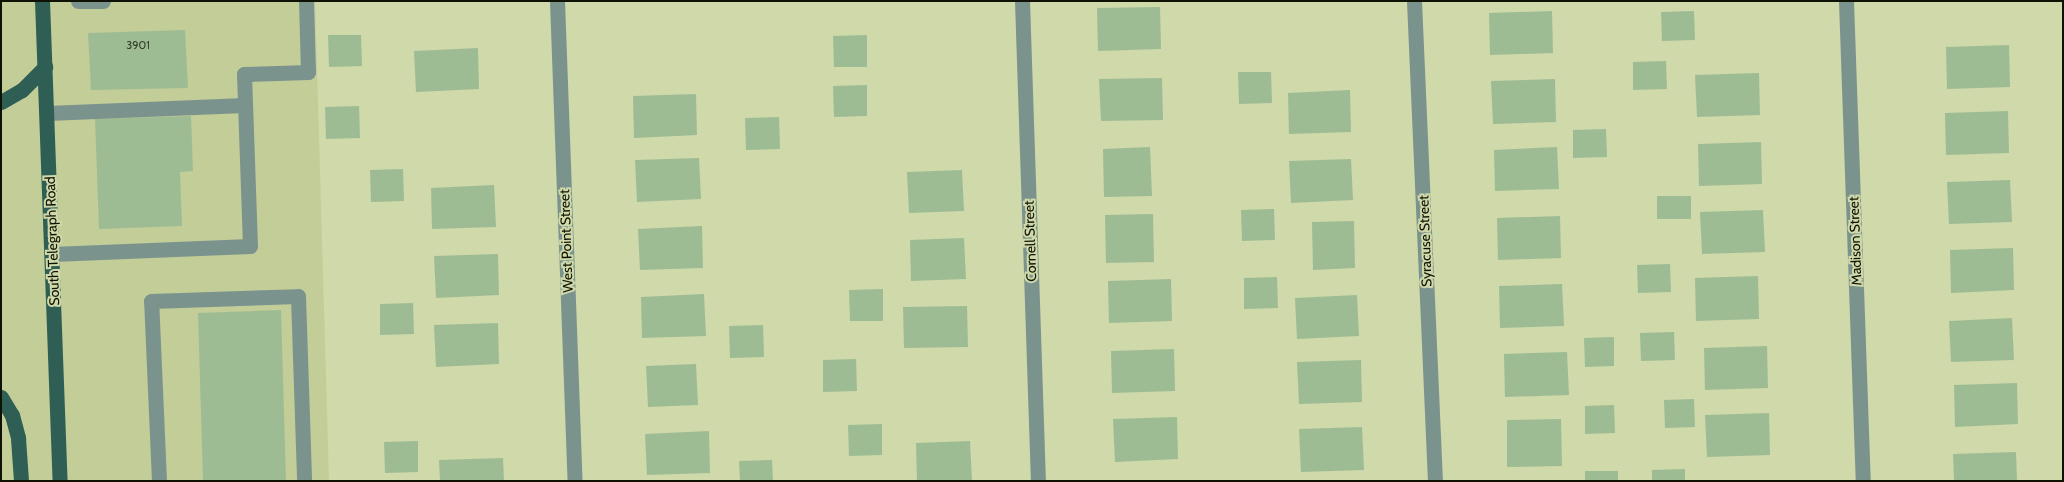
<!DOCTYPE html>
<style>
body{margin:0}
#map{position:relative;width:2064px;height:482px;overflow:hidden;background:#cfd9aa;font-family:Cabin,sans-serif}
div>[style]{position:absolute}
.built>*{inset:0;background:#c2cd98}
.building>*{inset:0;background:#9ebc94}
.minor>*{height:15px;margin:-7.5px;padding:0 7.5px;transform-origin:7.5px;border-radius:7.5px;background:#7b938d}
.major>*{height:15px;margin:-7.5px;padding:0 7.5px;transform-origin:7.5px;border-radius:7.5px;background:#2f5e54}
span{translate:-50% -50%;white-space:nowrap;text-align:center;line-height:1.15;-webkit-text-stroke:4px #cfd9aa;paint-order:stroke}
.number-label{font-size:11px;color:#333c27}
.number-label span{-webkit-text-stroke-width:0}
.street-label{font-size:14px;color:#0f1203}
.frame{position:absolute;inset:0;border:2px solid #0f1203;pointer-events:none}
</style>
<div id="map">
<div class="built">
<i style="clip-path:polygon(1px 1px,315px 1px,329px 481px,1px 481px)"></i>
</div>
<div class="building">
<i style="clip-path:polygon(1160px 7px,1161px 49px,1098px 51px,1097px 8px)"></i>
<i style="clip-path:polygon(1552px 11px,1553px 53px,1490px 55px,1489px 13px)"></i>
<i style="clip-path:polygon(1694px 11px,1695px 40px,1662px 41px,1661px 12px)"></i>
<i style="clip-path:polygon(185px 30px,188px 88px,91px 90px,88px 33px)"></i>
<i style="clip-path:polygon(328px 35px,361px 35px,362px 66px,329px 67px)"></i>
<i style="clip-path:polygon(867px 35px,867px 67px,834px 67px,833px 36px)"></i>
<i style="clip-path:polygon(2009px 45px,2010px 87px,1947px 89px,1946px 47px)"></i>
<i style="clip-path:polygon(478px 48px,479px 89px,416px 92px,414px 51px)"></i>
<i style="clip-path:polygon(1666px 61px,1667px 89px,1633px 90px,1633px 62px)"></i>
<i style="clip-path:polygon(1238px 72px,1271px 72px,1272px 103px,1239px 104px)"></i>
<i style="clip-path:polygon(1759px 73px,1760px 115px,1697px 117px,1695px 75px)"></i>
<i style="clip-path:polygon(1162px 78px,1163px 120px,1101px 121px,1099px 79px)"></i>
<i style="clip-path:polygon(1555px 79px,1556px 122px,1493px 124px,1491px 81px)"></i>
<i style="clip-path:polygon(867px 85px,867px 116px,834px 117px,833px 86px)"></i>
<i style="clip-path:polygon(1350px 90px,1351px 132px,1289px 134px,1288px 93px)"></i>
<i style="clip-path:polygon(696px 94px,697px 135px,634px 138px,633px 96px)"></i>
<i style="clip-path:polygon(359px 106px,360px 138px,326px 139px,325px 107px)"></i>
<i style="clip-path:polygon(2008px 111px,2009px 153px,1946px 155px,1945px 113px)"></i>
<i style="clip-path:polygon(191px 116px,193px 171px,180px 172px,182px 226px,99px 229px,95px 119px)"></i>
<i style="clip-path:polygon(779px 117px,780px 149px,746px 150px,745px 118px)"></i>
<i style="clip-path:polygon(1606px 129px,1607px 157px,1573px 158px,1573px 130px)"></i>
<i style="clip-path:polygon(1761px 142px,1762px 184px,1699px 186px,1698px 144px)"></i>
<i style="clip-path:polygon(1150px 147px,1152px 196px,1104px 197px,1103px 149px)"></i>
<i style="clip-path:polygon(1557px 147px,1559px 189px,1495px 191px,1494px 150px)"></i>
<i style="clip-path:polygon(699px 158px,701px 199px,637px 202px,635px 160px)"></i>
<i style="clip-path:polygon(1351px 159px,1353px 200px,1291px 203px,1289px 161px)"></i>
<i style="clip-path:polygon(403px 169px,404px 201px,371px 202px,370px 170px)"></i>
<i style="clip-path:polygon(962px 170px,964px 211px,909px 213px,907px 172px)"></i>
<i style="clip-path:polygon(2010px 180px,2012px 222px,1949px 224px,1947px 182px)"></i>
<i style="clip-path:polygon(494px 185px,496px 227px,432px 229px,431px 188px)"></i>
<i style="clip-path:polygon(1657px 196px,1691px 196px,1691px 219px,1657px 219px)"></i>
<i style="clip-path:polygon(1274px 209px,1275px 240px,1242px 241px,1241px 210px)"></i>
<i style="clip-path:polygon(1763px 210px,1765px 252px,1702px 254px,1700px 212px)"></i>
<i style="clip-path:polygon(1153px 214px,1154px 262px,1106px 263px,1105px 215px)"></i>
<i style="clip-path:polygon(1560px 216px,1561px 258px,1498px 260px,1497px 218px)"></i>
<i style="clip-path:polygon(1354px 221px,1355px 268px,1313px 270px,1312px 222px)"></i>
<i style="clip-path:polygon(702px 226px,703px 268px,640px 270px,638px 229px)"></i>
<i style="clip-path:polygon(964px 238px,966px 279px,911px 281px,910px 240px)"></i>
<i style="clip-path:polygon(2013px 248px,2014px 290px,1951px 293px,1950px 250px)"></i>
<i style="clip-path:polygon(498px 254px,499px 295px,436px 298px,434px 256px)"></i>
<i style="clip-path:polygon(1670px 264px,1671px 292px,1638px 293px,1637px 265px)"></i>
<i style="clip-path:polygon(1758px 276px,1759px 319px,1696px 321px,1695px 278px)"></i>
<i style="clip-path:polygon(1277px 277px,1278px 308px,1244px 309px,1244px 278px)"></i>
<i style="clip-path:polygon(1171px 279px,1172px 321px,1109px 323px,1108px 281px)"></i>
<i style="clip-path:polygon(1562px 284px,1564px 326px,1500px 328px,1499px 286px)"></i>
<i style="clip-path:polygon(883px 289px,883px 321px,850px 321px,849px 290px)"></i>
<i style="clip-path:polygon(704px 294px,706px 336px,642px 338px,641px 297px)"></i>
<i style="clip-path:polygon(1357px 295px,1359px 336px,1297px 339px,1295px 298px)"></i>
<i style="clip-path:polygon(413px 303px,414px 334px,380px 335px,380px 304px)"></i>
<i style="clip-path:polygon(967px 306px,968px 347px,904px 348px,903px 307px)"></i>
<i style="clip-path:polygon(281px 310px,286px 481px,203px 481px,198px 313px)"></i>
<i style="clip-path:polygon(2012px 318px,2014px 360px,1951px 362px,1949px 321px)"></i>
<i style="clip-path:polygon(498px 323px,499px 364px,436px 367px,434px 325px)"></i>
<i style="clip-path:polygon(763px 325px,764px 357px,730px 358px,729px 326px)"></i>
<i style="clip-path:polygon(1674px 332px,1675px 360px,1641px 361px,1640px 333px)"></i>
<i style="clip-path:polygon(1614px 337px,1614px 366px,1585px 367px,1584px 338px)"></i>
<i style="clip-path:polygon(1767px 346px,1768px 388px,1705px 390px,1704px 348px)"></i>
<i style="clip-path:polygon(1174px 349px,1175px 391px,1112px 393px,1111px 351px)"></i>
<i style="clip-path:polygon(1567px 352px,1569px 395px,1505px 397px,1504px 354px)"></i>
<i style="clip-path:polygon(856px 359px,857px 391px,823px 392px,823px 360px)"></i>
<i style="clip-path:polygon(1361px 360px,1362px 402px,1299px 404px,1297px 362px)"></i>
<i style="clip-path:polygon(696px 364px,698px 405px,648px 407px,646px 366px)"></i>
<i style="clip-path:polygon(2017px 383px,2018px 424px,1955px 427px,1954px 385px)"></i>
<i style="clip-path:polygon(1694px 399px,1695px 427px,1665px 428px,1664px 400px)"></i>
<i style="clip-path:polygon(1614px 405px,1615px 433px,1585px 434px,1585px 406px)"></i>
<i style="clip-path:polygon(1769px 413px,1770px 455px,1707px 457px,1705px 415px)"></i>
<i style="clip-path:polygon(1177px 417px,1178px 459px,1115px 462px,1113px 419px)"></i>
<i style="clip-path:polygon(1561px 419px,1562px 466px,1507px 467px,1507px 420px)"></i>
<i style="clip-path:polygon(882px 424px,882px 455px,849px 456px,848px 425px)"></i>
<i style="clip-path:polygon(1362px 427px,1364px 470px,1301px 472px,1299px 429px)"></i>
<i style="clip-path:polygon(709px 431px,710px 473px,647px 475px,645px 434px)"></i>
<i style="clip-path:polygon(418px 441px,418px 472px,385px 473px,384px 442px)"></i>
<i style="clip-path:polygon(970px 441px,972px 481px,917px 481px,916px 443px)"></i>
<i style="clip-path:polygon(2016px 452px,2017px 481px,1954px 481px,1953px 454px)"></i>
<i style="clip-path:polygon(503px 458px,504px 481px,440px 481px,439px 460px)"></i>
<i style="clip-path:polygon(772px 460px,773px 481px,740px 481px,739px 461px)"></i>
<i style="clip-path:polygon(1685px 469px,1685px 481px,1652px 481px,1652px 470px)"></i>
<i style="clip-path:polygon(1585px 471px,1618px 471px,1618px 481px,1585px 481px)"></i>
</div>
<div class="minor">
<i style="left:78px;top:1px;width:25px"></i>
<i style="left:557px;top:1px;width:480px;rotate:87.9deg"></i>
<i style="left:1022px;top:1px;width:480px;rotate:88.1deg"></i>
<i style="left:1414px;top:1px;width:480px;rotate:87.5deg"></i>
<i style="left:1846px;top:1px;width:480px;rotate:88deg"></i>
<i style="left:47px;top:113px;width:198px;rotate:-2.3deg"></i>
<i style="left:52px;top:254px;width:198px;rotate:-2.3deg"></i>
<i style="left:250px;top:246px;width:172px;rotate:-92deg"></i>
<i style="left:244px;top:74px;width:64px;rotate:-1.8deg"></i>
<i style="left:308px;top:72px;width:71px;rotate:-91.6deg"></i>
<i style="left:159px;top:481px;width:180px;rotate:-92.5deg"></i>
<i style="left:151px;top:301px;width:147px;rotate:-1.9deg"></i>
<i style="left:298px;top:296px;width:185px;rotate:88.1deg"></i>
</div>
<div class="major">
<i style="left:42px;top:1px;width:480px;rotate:87.9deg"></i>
<i style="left:1px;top:102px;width:24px;rotate:-30deg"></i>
<i style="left:22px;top:90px;width:33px;rotate:-45deg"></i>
<i style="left:1px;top:397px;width:21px;rotate:59deg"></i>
<i style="left:12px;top:415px;width:24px;rotate:75deg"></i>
<i style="left:18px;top:438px;width:43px;rotate:86deg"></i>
</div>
<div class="number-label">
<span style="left:138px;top:45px">3901</span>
</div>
<div class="street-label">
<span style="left:52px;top:241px;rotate:-92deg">South Telegraph Road</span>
<span style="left:566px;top:241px;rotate:-92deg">West Point Street</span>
<span style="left:1030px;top:241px;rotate:-92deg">Cornell Street</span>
<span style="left:1425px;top:241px;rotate:-92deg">Syracuse Street</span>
<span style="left:1855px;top:241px;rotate:-92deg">Madison Street</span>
</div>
<div class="frame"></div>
</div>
